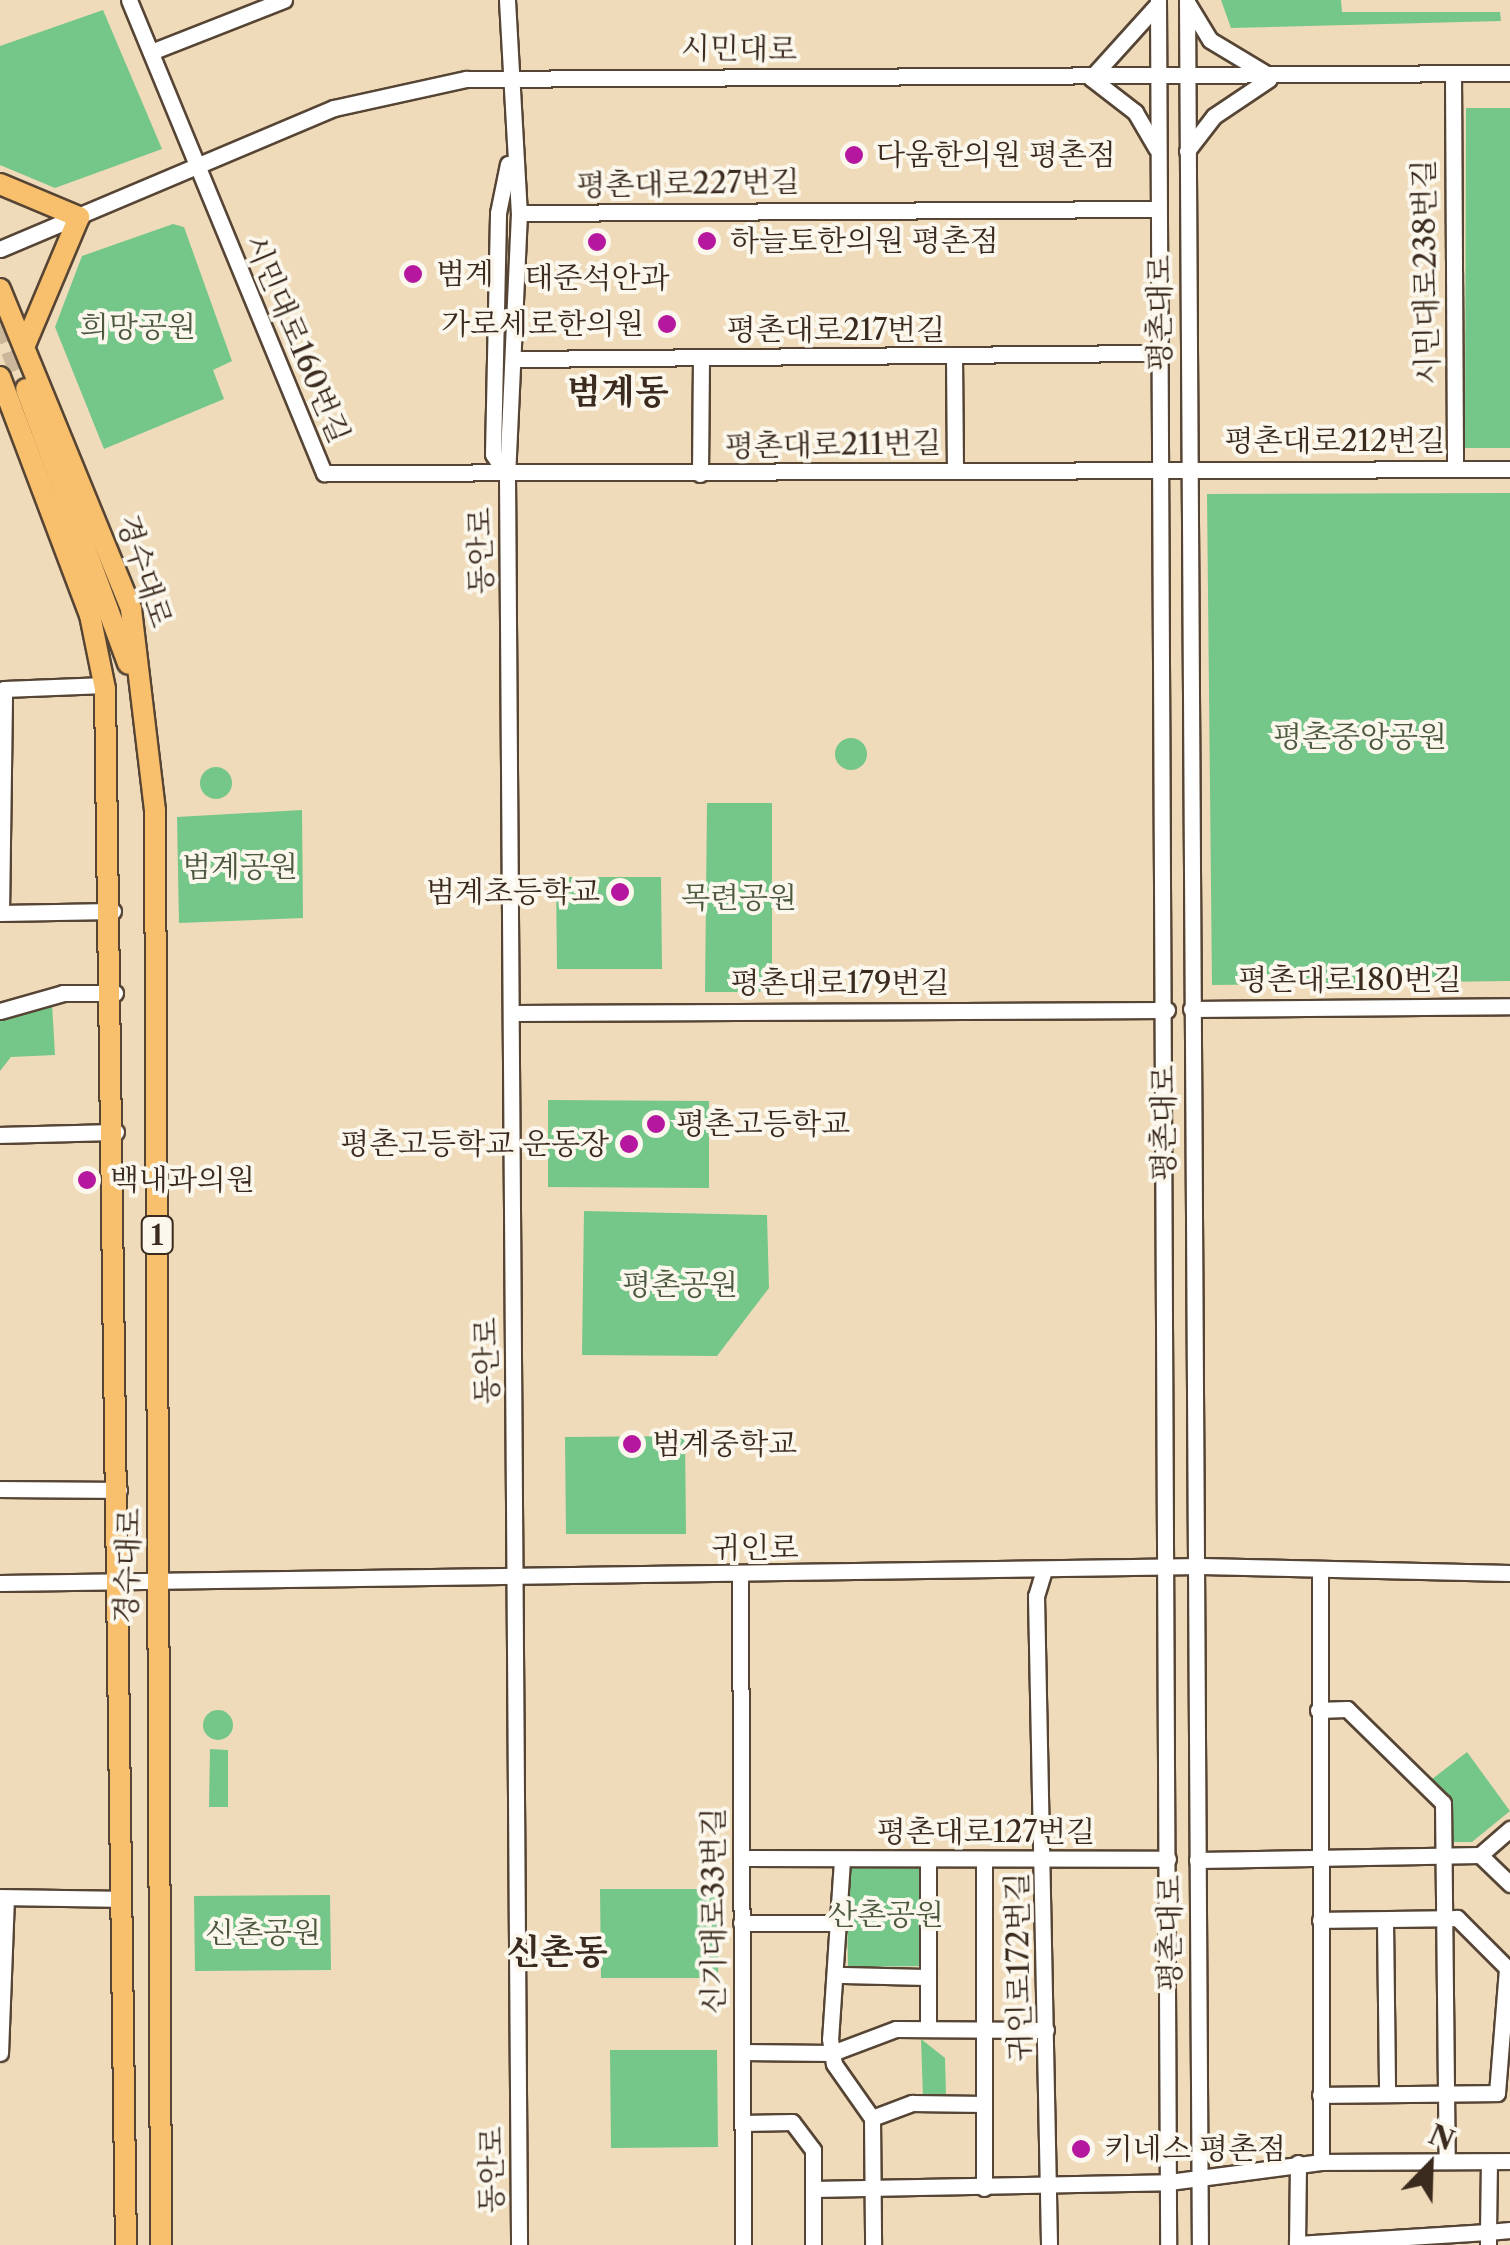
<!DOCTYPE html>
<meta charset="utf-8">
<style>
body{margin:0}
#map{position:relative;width:1510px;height:2245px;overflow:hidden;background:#efdbb9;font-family:"Libre Caslon Text","Noto Serif KR",serif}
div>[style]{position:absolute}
.green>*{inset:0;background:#75c789}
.round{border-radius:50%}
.major-tunnel>*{height:20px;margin-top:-10px;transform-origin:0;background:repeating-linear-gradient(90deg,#cbb89a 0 20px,transparent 0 30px)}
.roads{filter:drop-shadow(2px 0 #564535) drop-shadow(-2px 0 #564535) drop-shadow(0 2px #564535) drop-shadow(0 -2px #564535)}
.minor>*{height:15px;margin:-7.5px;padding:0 7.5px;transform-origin:7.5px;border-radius:7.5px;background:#fff}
.major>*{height:20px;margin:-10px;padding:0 10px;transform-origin:10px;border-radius:10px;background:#f8bf6c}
.dots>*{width:28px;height:28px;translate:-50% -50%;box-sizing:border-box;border:5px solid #fbf7ec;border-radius:50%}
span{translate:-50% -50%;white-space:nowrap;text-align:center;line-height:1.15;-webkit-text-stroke:8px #fbf7ec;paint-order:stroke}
.shield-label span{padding:2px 8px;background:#fbf7ec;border:2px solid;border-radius:8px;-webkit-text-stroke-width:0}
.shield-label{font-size:28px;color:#3b2a1e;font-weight:700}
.street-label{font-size:30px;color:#3b2a1e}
.poi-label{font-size:30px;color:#3b2a1e}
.left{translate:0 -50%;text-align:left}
.right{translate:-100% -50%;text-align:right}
.park-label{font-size:30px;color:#4c593e}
.quarter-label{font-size:35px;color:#3b2a1e;font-weight:700}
.north{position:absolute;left:1380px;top:2115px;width:100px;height:100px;-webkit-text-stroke:8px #fbf7ec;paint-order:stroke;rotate:23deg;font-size:28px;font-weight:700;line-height:40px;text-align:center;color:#3b2a1e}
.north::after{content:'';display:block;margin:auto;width:35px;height:45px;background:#3b2a1e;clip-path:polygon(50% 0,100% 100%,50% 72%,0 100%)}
</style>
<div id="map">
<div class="green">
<i style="clip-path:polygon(1221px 0,1341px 0,1342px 12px,1500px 12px,1501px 21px,1231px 28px)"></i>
<i style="clip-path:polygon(103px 10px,162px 149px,55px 188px,0 165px,0 46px)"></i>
<i style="clip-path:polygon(1466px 108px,1510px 108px,1510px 448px,1465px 448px)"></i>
<i style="clip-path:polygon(173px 224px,184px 227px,232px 361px,213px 370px,224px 399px,104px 449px,55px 327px,82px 256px)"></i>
<i style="clip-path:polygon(1510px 493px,1510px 981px,1212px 985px,1207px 494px)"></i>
<i class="round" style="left:835px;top:738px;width:32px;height:32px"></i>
<i class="round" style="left:200px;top:767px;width:32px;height:32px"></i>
<i style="clip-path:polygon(707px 803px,772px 803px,772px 992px,705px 992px)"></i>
<i style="clip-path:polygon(302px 810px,303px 918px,179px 923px,177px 817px)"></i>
<i style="clip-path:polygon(661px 877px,662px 969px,557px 969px,556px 877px)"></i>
<i style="clip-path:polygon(52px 1003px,55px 1055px,11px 1057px,0 1071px,0 1013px)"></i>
<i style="clip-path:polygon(548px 1100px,709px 1101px,709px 1188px,548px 1187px)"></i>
<i style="clip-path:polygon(584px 1211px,767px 1215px,769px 1288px,717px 1356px,582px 1355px)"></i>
<i style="clip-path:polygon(685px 1436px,686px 1534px,566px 1534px,565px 1437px)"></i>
<i class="round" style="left:203px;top:1710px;width:30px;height:30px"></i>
<i style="clip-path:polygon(210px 1749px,228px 1750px,228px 1807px,209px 1807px)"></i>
<i style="clip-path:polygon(1467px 1752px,1510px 1811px,1472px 1842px,1447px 1842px,1446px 1801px,1427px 1783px)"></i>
<i style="clip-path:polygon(924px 1863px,926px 1966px,848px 1967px,846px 1864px)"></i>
<i style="clip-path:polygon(600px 1889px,719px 1889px,718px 1978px,601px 1978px)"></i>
<i style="clip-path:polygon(330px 1895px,331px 1970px,195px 1971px,194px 1896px)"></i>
<i style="clip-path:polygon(921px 2039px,945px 2058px,946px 2096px,923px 2097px)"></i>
<i style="clip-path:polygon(610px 2050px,717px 2050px,718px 2147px,611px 2148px)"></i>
</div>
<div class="major-tunnel">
<i style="left:0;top:323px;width:71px;rotate:68.5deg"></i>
</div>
<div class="roads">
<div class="minor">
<i style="left:129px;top:0;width:512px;rotate:67.6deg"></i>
<i style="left:324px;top:473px;width:1186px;rotate:-0.19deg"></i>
<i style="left:507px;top:0;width:213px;rotate:86.8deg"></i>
<i style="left:519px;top:213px;width:262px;rotate:92.6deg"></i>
<i style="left:507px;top:475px;width:1770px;rotate:89.61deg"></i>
<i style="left:1158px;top:0;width:2245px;rotate:89.74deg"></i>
<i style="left:1187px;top:0;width:2245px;rotate:89.67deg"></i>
<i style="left:1188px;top:4px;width:42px;rotate:58.6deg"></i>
<i style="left:1210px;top:40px;width:64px;rotate:31deg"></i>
<i style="left:1156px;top:6px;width:97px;rotate:132.1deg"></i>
<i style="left:1091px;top:78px;width:56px;rotate:37.7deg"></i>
<i style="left:1135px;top:112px;width:42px;rotate:59.7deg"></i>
<i style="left:151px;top:52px;width:143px;rotate:-21.4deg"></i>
<i style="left:1453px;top:74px;width:395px;rotate:89.7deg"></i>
<i style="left:1187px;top:151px;width:44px;rotate:-52.4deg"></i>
<i style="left:1214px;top:116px;width:66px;rotate:-33.9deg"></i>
<i style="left:519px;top:213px;width:638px;rotate:-0.36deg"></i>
<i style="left:0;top:249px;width:363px;rotate:-22.9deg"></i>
<i style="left:334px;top:108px;width:135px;rotate:-12.4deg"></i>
<i style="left:466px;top:79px;width:1044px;rotate:-0.33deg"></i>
<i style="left:954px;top:357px;width:114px;rotate:89.5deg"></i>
<i style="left:516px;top:359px;width:641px;rotate:-0.54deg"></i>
<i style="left:700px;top:474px;width:115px;rotate:-89.5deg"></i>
<i style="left:507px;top:475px;width:25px;rotate:-124deg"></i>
<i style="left:493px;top:454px;width:241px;rotate:-88.8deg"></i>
<i style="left:498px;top:213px;width:50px;rotate:-78.5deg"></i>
<i style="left:0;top:913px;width:113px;rotate:-1deg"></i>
<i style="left:1px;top:913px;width:224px;rotate:-89.2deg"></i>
<i style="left:4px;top:689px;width:100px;rotate:-2.3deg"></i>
<i style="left:1191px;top:1009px;width:319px;rotate:-0.5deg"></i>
<i style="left:0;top:1011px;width:66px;rotate:-15.9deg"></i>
<i style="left:63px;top:993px;width:52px"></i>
<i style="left:514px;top:1013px;width:653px;rotate:-0.26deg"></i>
<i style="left:0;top:1135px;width:116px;rotate:-1.5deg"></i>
<i style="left:0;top:1489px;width:119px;rotate:0.5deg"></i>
<i style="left:1044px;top:1570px;width:27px;rotate:107deg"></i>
<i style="left:1036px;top:1596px;width:649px;rotate:88.85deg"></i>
<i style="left:1320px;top:1570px;width:592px;rotate:89.9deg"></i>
<i style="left:1321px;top:2162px;width:189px;rotate:-0.3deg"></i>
<i style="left:740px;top:1576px;width:669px;rotate:89.74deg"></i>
<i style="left:0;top:1583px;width:1201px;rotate:-0.81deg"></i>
<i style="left:1201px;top:1566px;width:309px;rotate:1.3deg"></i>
<i style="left:1318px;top:1710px;width:29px;rotate:-2deg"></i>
<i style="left:1347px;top:1709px;width:134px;rotate:44.4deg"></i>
<i style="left:1443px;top:1803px;width:358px;rotate:89.4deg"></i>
<i style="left:1480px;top:1855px;width:40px;rotate:-41deg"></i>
<i style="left:741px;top:1858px;width:427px;rotate:0.1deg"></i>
<i style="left:842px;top:1860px;width:179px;rotate:93.8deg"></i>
<i style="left:830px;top:2039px;width:25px;rotate:81deg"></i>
<i style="left:834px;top:2064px;width:66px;rotate:54.9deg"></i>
<i style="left:872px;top:2118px;width:127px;rotate:89.5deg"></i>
<i style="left:1197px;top:1860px;width:283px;rotate:-1deg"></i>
<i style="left:1480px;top:1855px;width:42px;rotate:44deg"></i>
<i style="left:0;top:1897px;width:122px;rotate:0.9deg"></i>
<i style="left:1385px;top:1921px;width:173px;rotate:89.3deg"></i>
<i style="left:741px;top:1923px;width:100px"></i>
<i style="left:841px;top:1975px;width:87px;rotate:1.3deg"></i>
<i style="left:928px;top:2029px;width:169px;rotate:-90deg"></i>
<i style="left:742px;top:2052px;width:90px;rotate:0.6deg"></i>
<i style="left:832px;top:2053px;width:68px;rotate:-20.6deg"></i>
<i style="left:896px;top:2029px;width:150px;rotate:0.4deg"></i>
<i style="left:0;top:2053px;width:155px;rotate:-87.8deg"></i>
<i style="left:1320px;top:2095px;width:177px;rotate:-0.6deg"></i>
<i style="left:1497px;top:2093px;width:125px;rotate:-85.4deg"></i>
<i style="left:1507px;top:1968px;width:71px;rotate:-135deg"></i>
<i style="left:1457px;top:1918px;width:137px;rotate:179.2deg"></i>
<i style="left:872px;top:2118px;width:43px;rotate:-20.6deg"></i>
<i style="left:912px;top:2103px;width:72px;rotate:0.8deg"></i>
<i style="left:742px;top:2123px;width:50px;rotate:-1.1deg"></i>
<i style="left:792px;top:2122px;width:35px;rotate:53deg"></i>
<i style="left:813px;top:2150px;width:95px;rotate:90deg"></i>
<i style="left:984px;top:2188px;width:328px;rotate:-90deg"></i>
<i style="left:813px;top:2189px;width:356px;rotate:-1.1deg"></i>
<i style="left:1169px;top:2182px;width:153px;rotate:-7.5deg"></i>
<i style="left:1297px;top:2244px;width:191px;rotate:-3.6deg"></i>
<i style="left:1488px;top:2232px;width:70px;rotate:-89.2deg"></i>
<i style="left:1297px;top:2245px;width:82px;rotate:-89.3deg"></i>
<i style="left:1488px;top:2245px;width:13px;rotate:-90deg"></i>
<i style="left:1488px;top:2232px;width:22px;rotate:-5deg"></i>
</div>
<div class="major">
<i style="left:0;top:184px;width:86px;rotate:22.7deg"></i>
<i style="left:79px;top:217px;width:139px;rotate:112.9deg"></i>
<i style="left:0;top:289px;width:346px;rotate:67.7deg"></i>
<i style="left:131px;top:609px;width:203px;rotate:83.2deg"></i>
<i style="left:155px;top:811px;width:1434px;rotate:89.76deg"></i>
<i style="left:0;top:377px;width:254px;rotate:69.3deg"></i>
<i style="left:90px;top:615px;width:76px;rotate:78.5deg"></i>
<i style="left:105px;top:689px;width:1556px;rotate:89.23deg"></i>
<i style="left:26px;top:389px;width:293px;rotate:69.6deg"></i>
</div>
</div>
<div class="dots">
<i style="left:854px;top:155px;background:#b5179e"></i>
<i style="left:707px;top:241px;background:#b5179e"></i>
<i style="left:597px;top:242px;background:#b5179e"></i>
<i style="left:413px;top:274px;background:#b5179e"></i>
<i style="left:667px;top:324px;background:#b5179e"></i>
<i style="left:620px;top:892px;background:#b5179e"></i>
<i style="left:656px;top:1124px;background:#b5179e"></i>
<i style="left:629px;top:1144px;background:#b5179e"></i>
<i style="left:87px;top:1180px;background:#b5179e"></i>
<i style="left:632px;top:1444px;background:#b5179e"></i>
<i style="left:1081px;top:2149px;background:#b5179e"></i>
</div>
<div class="shield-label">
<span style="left:157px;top:1235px">1</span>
</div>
<div class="street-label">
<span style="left:739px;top:49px;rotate:1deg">시민대로</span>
<span style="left:688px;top:184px;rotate:-1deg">평촌대로227번길</span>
<span style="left:1426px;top:272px;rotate:-91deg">시민대로238번길</span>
<span style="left:1160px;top:313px;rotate:-90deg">평촌대로</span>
<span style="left:836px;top:330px">평촌대로217번길</span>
<span style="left:297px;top:339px;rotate:67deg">시민대로160번길</span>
<span style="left:1335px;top:441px">평촌대로212번길</span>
<span style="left:833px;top:445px;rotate:-1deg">평촌대로211번길</span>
<span style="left:481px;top:551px;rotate:-91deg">동안로</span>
<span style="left:144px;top:571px;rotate:72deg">경수대로</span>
<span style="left:1350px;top:980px">평촌대로180번길</span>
<span style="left:840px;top:983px">평촌대로179번길</span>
<span style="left:1164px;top:1123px;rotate:-90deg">평촌대로</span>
<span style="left:487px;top:1361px;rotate:-91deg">동안로</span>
<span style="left:755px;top:1548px">귀인로</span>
<span style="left:128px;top:1566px;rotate:-88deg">경수대로</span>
<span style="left:986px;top:1832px">평촌대로127번길</span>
<span style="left:714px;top:1911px;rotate:-90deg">신기대로33번길</span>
<span style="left:1170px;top:1933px;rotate:-90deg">평촌대로</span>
<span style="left:1019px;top:1967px;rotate:-91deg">귀인로172번길</span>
<span style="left:492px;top:2170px;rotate:-90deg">동안로</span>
</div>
<div class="poi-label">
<span class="left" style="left:876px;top:155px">다움한의원 평촌점</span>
<span class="left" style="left:730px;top:241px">하늘토한의원 평촌점</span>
<span class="left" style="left:436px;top:274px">범계</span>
<span style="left:597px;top:278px">태준석안과</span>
<span class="right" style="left:644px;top:324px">가로세로한의원</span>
<span class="right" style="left:600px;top:892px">범계초등학교</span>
<span class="left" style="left:676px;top:1124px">평촌고등학교</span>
<span class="right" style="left:609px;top:1144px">평촌고등학교 운동장</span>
<span class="left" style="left:110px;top:1180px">백내과의원</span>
<span class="left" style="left:652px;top:1444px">범계중학교</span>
<span class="left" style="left:1104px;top:2149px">키네스 평촌점</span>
</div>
<div class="park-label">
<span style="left:138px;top:327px">희망공원</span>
<span style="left:1360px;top:737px">평촌중앙공원</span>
<span style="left:240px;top:867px">범계공원</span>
<span style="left:739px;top:898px">목련공원</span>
<span style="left:680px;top:1285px">평촌공원</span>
<span style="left:886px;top:1915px">산촌공원</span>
<span style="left:263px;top:1933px">신촌공원</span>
</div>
<div class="quarter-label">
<span style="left:618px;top:392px">범계동</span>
<span style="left:557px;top:1952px">신촌동</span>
</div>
<div class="north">N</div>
</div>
